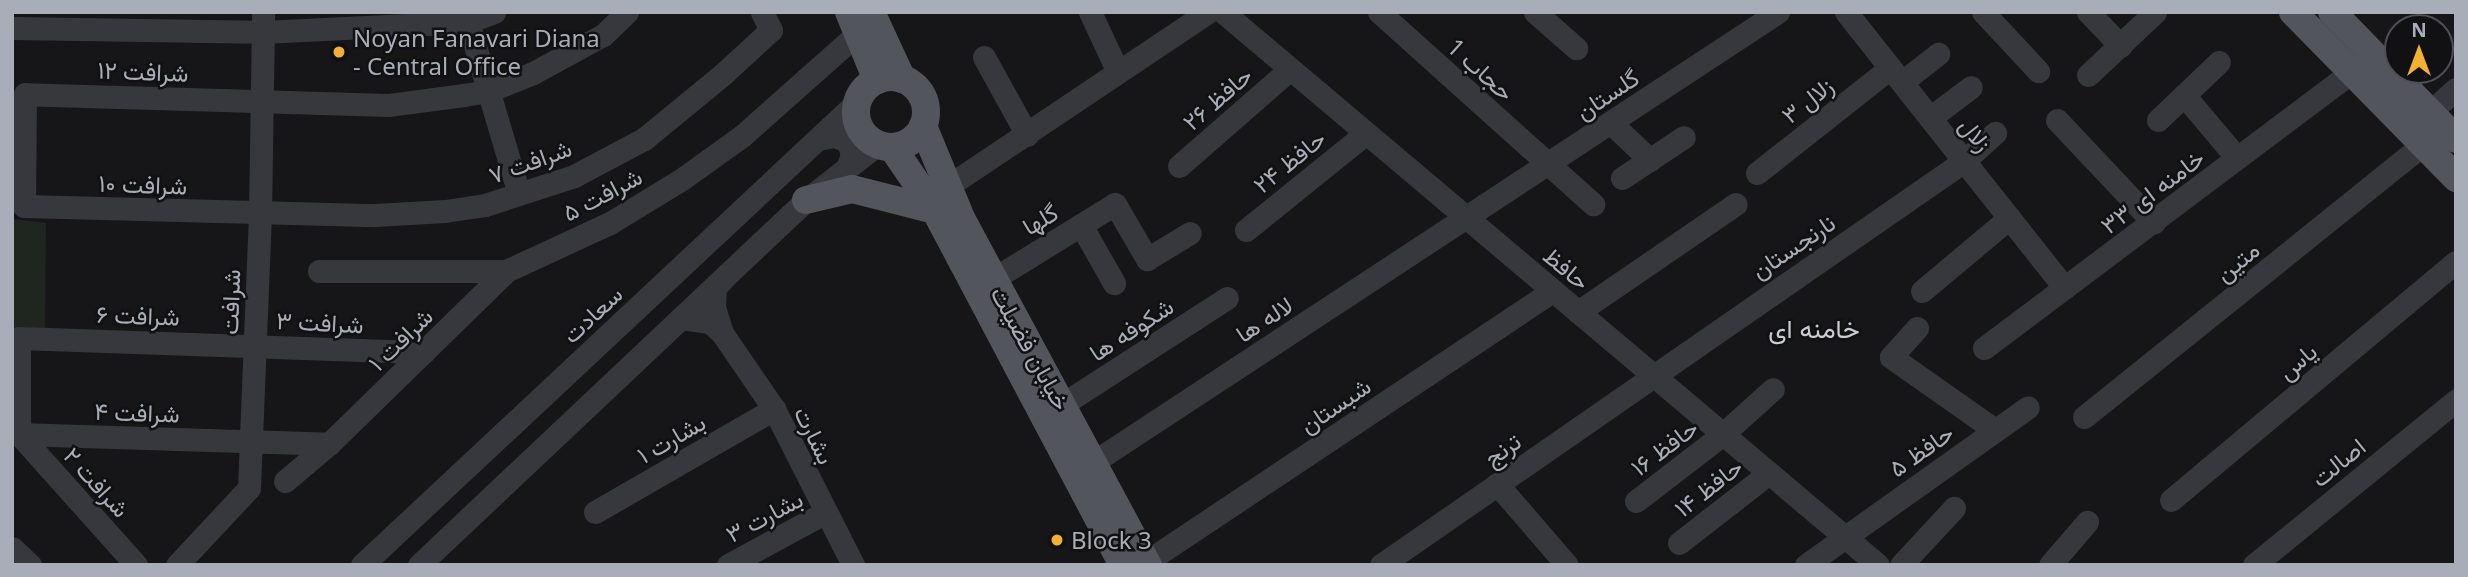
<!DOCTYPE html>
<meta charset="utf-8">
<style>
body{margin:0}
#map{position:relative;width:2468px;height:577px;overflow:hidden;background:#161618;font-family:"Noto Sans",Vazirmatn,sans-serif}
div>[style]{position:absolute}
.green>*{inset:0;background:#1e261f}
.minor>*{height:23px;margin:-11.5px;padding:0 11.5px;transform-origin:11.5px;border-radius:11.5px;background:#37383d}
.major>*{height:28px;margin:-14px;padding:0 14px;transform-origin:14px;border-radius:14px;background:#53555c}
.major>.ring{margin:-14px;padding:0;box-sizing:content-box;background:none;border:28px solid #53555c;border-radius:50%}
.dots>*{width:19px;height:19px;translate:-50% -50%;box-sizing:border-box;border:4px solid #111113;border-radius:50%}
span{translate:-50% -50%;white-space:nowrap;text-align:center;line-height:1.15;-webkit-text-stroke:5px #111113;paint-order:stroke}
.poi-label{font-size:24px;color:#a8adb8}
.left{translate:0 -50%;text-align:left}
.street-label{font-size:24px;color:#a8adb8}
.neighbourhood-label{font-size:26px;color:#c9ccd4}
.frame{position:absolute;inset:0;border:14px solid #a8adb8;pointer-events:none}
.north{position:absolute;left:2384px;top:14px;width:70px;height:70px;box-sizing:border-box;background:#111113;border:2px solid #4d4f55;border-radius:50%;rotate:0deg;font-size:19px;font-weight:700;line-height:28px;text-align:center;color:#a8adb8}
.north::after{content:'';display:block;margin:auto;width:24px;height:32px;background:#f2b134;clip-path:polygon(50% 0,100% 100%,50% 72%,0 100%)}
</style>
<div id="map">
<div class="green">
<i style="clip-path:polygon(12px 219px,46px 223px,45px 332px,12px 358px)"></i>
</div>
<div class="minor">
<i style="left:627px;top:12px;width:33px;rotate:136deg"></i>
<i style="left:603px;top:35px;width:80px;rotate:151.5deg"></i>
<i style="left:533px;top:73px;width:48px;rotate:157.8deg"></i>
<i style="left:489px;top:91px;width:25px;rotate:171deg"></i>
<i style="left:464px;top:95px;width:77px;rotate:172.5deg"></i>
<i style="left:388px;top:105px;width:363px;rotate:-178.3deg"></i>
<i style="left:25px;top:94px;width:112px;rotate:90.5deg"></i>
<i style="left:24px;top:206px;width:351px;rotate:1.5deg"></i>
<i style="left:375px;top:215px;width:70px;rotate:-3.3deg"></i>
<i style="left:445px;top:211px;width:40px;rotate:-8.5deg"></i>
<i style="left:485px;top:205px;width:94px;rotate:-18deg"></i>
<i style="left:574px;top:176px;width:79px;rotate:-27.9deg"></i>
<i style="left:644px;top:139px;width:102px;rotate:-39.4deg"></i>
<i style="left:723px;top:74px;width:65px;rotate:-42.5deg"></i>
<i style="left:771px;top:30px;width:20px;rotate:-117deg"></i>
<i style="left:1090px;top:12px;width:66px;rotate:65deg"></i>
<i style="left:1223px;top:12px;width:857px;rotate:40.17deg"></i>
<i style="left:1379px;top:12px;width:288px;rotate:41.9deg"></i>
<i style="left:1535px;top:12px;width:55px;rotate:41.3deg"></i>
<i style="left:1846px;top:12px;width:352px;rotate:51.6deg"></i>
<i style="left:1983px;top:12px;width:81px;rotate:47deg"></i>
<i style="left:2088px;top:12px;width:47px;rotate:45.9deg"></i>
<i style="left:468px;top:22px;width:179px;rotate:73.5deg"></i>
<i style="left:12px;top:28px;width:251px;rotate:0.9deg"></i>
<i style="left:263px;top:32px;width:205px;rotate:-2.8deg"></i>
<i style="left:468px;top:22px;width:28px;rotate:-21deg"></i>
<i style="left:984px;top:57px;width:89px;rotate:61.1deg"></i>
<i style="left:2088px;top:75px;width:92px;rotate:-43.2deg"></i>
<i style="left:1902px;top:82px;width:46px;rotate:-37.9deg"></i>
<i style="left:2184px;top:95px;width:82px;rotate:49.9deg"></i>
<i style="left:2429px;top:113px;width:36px;rotate:-42deg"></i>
<i style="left:1930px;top:118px;width:51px;rotate:-37.1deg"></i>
<i style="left:2057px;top:120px;width:141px;rotate:46.7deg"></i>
<i style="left:2158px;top:120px;width:84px;rotate:-43.6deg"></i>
<i style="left:1611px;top:123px;width:54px;rotate:43.5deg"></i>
<i style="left:818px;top:139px;width:16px;rotate:-11deg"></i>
<i style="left:834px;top:136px;width:15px;rotate:20deg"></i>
<i style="left:848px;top:141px;width:15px;rotate:74deg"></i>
<i style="left:852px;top:155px;width:15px;rotate:110deg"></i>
<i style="left:1179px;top:166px;width:147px;rotate:-41.1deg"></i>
<i style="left:1757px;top:173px;width:169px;rotate:-38.3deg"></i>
<i style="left:1622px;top:178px;width:74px;rotate:-33.5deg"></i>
<i style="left:948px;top:186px;width:313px;rotate:-33.8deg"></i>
<i style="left:1081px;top:225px;width:67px;rotate:60.4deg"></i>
<i style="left:1246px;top:230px;width:154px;rotate:-38.9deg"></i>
<i style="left:319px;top:271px;width:187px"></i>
<i style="left:506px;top:271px;width:115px;rotate:-24.8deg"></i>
<i style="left:610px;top:223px;width:84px;rotate:-31.4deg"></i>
<i style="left:682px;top:179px;width:74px;rotate:-35.6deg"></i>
<i style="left:742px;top:136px;width:157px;rotate:-41.6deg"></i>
<i style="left:993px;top:279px;width:143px;rotate:-31.6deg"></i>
<i style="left:1115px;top:204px;width:64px;rotate:59.8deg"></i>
<i style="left:1147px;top:259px;width:50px;rotate:-31.2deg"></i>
<i style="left:1922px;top:291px;width:114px;rotate:-40deg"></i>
<i style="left:1578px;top:312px;width:191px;rotate:-34.4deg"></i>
<i style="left:681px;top:318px;width:29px;rotate:8deg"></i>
<i style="left:710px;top:322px;width:16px;rotate:43deg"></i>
<i style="left:722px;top:333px;width:28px;rotate:-107deg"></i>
<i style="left:714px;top:306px;width:19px;rotate:-87deg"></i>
<i style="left:715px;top:287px;width:11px;rotate:-45deg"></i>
<i style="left:1917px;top:328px;width:39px;rotate:132deg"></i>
<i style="left:1891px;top:357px;width:127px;rotate:35.1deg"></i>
<i style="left:722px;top:333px;width:92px;rotate:55.6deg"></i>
<i style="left:774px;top:409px;width:175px;rotate:63.1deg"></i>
<i style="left:1984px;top:348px;width:458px;rotate:-36.9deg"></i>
<i style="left:1063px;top:404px;width:195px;rotate:-32.9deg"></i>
<i style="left:2084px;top:417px;width:434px;rotate:-38.8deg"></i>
<i style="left:19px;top:434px;width:96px;rotate:-90deg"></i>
<i style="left:19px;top:338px;width:405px;rotate:2deg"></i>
<i style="left:19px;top:434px;width:310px;rotate:1.8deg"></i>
<i style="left:19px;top:434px;width:176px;rotate:48.2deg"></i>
<i style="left:1092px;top:463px;width:821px;rotate:-33.32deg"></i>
<i style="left:285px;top:481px;width:57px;rotate:-40.1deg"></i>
<i style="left:329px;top:444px;width:248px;rotate:-44.3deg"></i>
<i style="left:1497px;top:484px;width:107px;rotate:49.2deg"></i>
<i style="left:2171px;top:500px;width:371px;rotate:-39.9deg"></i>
<i style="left:1636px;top:501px;width:110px;rotate:-37.6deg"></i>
<i style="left:1723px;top:434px;width:67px;rotate:-42deg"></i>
<i style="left:595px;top:512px;width:207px;rotate:-29.9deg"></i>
<i style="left:1679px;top:543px;width:114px;rotate:-37.9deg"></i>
<i style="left:12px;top:548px;width:25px;rotate:43deg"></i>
<i style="left:1146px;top:562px;width:489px;rotate:-33.7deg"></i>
<i style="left:177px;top:565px;width:105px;rotate:-46.9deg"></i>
<i style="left:249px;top:488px;width:274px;rotate:-87.7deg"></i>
<i style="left:260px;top:214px;width:202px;rotate:-89.1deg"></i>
<i style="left:362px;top:565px;width:679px;rotate:-43.09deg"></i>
<i style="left:419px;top:565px;width:532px;rotate:-43.32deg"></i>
<i style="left:806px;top:200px;width:91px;rotate:-37.9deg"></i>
<i style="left:728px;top:565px;width:109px;rotate:-28.4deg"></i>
<i style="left:1381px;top:565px;width:709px;rotate:-34.72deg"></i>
<i style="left:1964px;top:161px;width:42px;rotate:-42.1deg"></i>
<i style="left:1806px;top:565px;width:272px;rotate:-35.4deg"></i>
<i style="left:1901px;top:565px;width:78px;rotate:-47.1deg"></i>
<i style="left:2050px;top:565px;width:57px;rotate:-49.3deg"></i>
<i style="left:2254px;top:565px;width:261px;rotate:-39.2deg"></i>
</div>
<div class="major">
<i style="left:849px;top:12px;width:74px;rotate:67.6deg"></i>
<i style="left:871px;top:12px;width:74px;rotate:65.2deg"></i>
<i style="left:2293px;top:12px;width:233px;rotate:45.5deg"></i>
<i style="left:2332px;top:12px;width:177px;rotate:45.7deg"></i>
<i class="ring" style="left:856px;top:77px;width:42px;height:42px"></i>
<i style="left:923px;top:126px;width:102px;rotate:67.5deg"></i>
<i style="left:962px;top:220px;width:392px;rotate:61.7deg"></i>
<i style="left:892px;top:147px;width:76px;rotate:55.7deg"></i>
<i style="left:935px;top:210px;width:402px;rotate:62.1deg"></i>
<i style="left:806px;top:200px;width:47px;rotate:-13.4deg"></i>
<i style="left:852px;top:189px;width:86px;rotate:14.2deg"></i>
</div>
<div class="dots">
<i style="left:339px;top:52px;background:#f2b134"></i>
<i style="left:1057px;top:540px;background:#f2b134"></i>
</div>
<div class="poi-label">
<span class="left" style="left:353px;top:52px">Noyan Fanavari Diana<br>- Central Office</span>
<span class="left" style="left:1071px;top:540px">Block 3</span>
</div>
<div class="street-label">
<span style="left:1481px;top:69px;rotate:42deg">حجاب 1</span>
<span style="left:143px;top:71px;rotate:2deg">شرافت ۱۲</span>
<span style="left:1607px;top:94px;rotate:-34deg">گلستان</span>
<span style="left:1217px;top:98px;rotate:-41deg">حافظ ۲۶</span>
<span style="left:1807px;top:100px;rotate:-38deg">۳ زلال</span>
<span style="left:1976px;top:134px;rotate:52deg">زلال</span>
<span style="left:530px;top:161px;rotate:-20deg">شرافت ۷</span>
<span style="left:1289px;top:161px;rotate:-39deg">حافظ ۲۴</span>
<span style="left:143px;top:184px;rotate:2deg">شرافت ۱۰</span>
<span style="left:2152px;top:191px;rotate:-37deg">خامنه ای ۳۳</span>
<span style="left:602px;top:194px;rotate:-28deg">شرافت ۵</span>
<span style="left:1040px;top:219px;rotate:-31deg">گلها</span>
<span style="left:1793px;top:246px;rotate:-34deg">نارنجستان</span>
<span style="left:2237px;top:261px;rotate:-39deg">متین</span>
<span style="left:1567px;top:268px;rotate:40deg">حافظ</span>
<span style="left:230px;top:302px;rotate:-88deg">شرافت</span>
<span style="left:592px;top:314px;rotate:-43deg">سعادت</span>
<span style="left:138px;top:315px;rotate:2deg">شرافت ۶</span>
<span style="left:1264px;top:319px;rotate:-33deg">لاله ها</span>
<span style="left:320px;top:322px;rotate:3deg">شرافت ۳</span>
<span style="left:1131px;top:329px;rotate:-33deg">شکوفه ها</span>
<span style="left:400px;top:339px;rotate:-44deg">شرافت ۱</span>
<span style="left:1031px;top:348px;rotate:61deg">خیابان فضیلت</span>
<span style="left:2297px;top:361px;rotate:-40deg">یاس</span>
<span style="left:1335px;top:405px;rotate:-34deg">شبستان</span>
<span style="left:137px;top:412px;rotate:2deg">شرافت ۴</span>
<span style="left:815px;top:435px;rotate:64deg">بشارت</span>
<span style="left:671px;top:438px;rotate:-30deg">بشارت ۱</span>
<span style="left:1664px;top:447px;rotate:-37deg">حافظ ۱۶</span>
<span style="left:1502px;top:449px;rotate:-35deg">ترنج</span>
<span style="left:1921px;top:450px;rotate:-35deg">حافظ ۵</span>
<span style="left:2338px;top:462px;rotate:-39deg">اصالت</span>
<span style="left:97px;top:482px;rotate:48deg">شرافت ۲</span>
<span style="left:1708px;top:487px;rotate:-38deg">حافظ ۱۴</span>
<span style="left:764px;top:516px;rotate:-28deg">بشارت ۳</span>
</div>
<div class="neighbourhood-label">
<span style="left:1814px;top:329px">خامنه ای</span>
</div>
<div class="frame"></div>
<div class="north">N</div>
</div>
